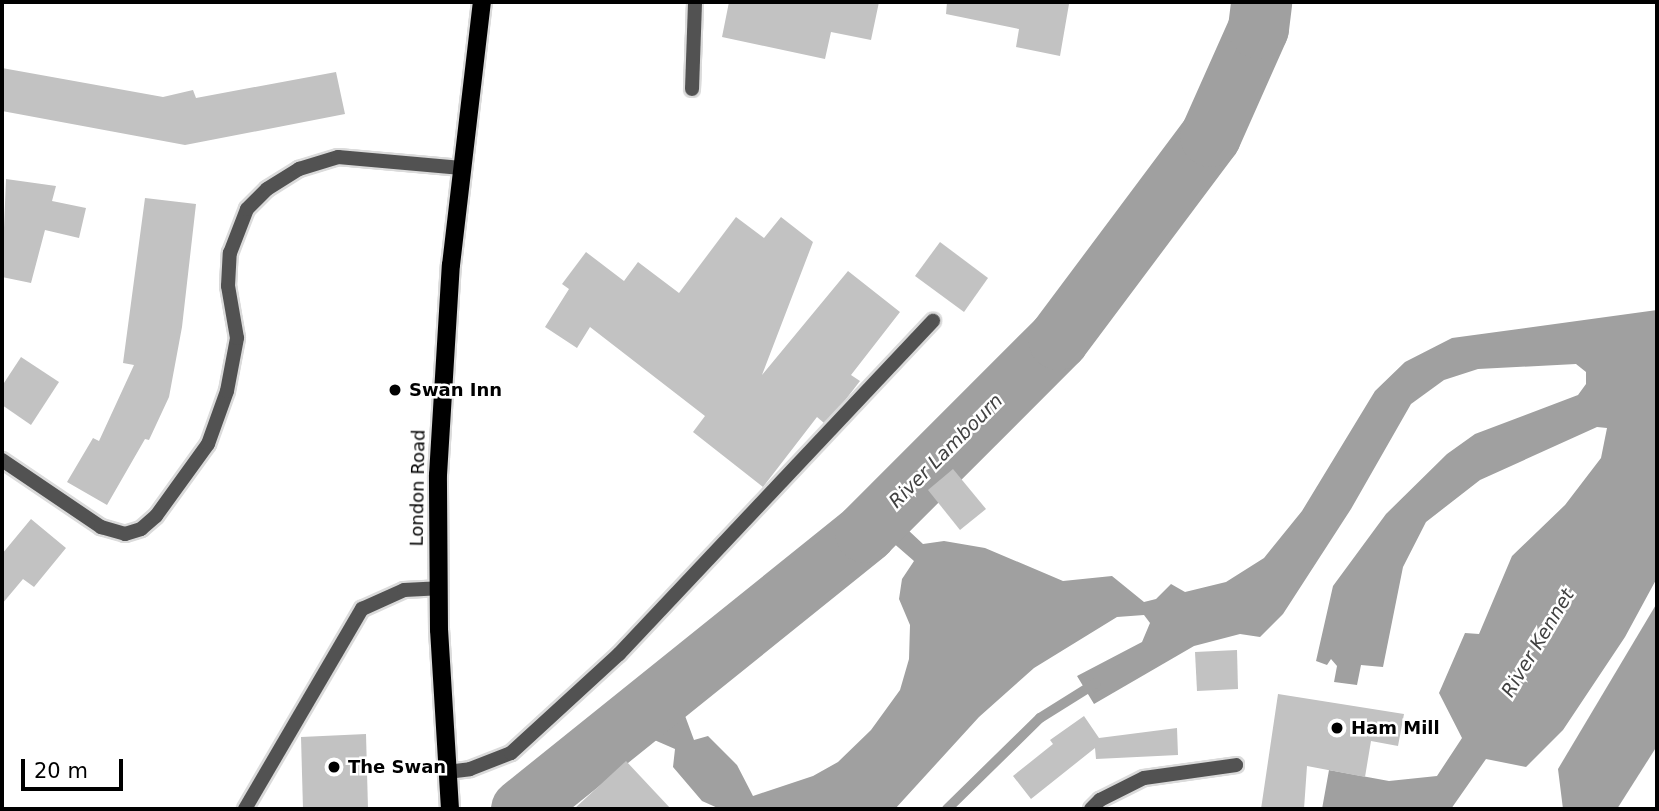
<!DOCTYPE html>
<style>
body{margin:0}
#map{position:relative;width:1659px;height:811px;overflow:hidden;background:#fff;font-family:"DejaVu Sans",sans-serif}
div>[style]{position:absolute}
.water>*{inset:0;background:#a0a0a0}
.stream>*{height:10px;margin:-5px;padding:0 5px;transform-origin:5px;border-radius:5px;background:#a0a0a0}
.river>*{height:61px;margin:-30.5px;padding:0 30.5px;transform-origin:30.5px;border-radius:30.5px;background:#a0a0a0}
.building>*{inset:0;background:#c2c2c2}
.roads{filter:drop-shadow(2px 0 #dbdbdb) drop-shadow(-2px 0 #dbdbdb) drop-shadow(0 2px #dbdbdb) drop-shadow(0 -2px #dbdbdb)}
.service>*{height:14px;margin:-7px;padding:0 7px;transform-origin:7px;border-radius:7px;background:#525252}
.minor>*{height:14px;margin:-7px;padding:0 7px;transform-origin:7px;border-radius:7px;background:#525252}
.primary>*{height:18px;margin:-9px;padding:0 9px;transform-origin:9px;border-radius:9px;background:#000}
.dots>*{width:19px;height:19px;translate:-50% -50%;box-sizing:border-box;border:4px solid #fff;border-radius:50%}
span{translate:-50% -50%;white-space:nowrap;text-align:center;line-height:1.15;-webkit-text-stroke:5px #fff;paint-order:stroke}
.poi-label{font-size:18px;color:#000;font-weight:700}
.left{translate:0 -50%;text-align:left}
.street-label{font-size:18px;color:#000}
.water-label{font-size:19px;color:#414141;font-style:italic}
.frame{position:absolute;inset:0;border:4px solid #000;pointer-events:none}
.scale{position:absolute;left:21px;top:759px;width:102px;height:32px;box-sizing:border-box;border:4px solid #000;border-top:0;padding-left:9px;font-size:21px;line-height:24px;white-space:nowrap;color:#000;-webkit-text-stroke:5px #fff;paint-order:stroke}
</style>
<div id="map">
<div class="water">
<i style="clip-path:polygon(1657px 310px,1657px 578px,1625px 637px,1563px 730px,1526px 767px,1486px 759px,1451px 809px,1322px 809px,1329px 770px,1389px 781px,1437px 776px,1462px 738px,1439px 693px,1465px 633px,1479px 634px,1512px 556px,1565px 505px,1601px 458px,1607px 428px,1597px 427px,1480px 480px,1426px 522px,1403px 567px,1383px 667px,1361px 665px,1357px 685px,1334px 682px,1337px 666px,1331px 659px,1327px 665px,1316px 661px,1333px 586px,1386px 514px,1447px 454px,1475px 434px,1578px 395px,1586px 384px,1586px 372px,1576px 364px,1478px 369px,1444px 380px,1411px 404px,1351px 509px,1283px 614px,1260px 637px,1240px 634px,1194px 646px,1094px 704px,1077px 676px,1142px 642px,1150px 623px,1144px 615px,1117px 617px,1034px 668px,979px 717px,895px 809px,720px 809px,702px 801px,673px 767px,675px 749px,652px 739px,684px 713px,694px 740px,708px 736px,737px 765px,753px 796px,813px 776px,838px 762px,871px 730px,900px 690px,909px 659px,910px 625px,899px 599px,902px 579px,914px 561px,891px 541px,908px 530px,923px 544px,944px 541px,985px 548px,1063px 581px,1112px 576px,1144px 602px,1156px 599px,1171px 584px,1185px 592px,1226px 582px,1264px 558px,1302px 511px,1375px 391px,1405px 362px,1452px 338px)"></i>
<i style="clip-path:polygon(1657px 603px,1657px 746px,1617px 809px,1563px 809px,1558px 769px)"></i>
</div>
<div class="stream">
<i style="left:947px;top:809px;width:130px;rotate:-44.4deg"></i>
<i style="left:1040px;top:718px;width:66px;rotate:-32deg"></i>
</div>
<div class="river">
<i style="left:521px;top:809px;width:442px;rotate:-38.8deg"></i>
<i style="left:865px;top:532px;width:273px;rotate:-45deg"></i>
<i style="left:1058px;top:339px;width:254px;rotate:-53.2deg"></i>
<i style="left:1210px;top:136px;width:118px;rotate:-66deg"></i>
<i style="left:1258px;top:28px;width:26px;rotate:-83deg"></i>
</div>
<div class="building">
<i style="clip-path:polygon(729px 2px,879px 2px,871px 40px,831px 32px,825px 59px,722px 37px)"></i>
<i style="clip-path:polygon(947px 2px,1069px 4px,1060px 56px,1016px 47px,1019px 29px,946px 14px)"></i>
<i style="clip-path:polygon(2px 68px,163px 97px,193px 90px,196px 98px,336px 72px,345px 114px,185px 145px,2px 111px)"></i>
<i style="clip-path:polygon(6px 179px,56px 186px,52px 201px,86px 208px,79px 238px,45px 230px,31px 283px,2px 277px)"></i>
<i style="clip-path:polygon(145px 198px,196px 204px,182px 327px,169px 397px,149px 440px,145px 439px,107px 505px,67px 482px,93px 438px,99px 441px,134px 365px,123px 363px)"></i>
<i style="clip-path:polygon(736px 217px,764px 238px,781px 217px,813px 242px,762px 375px,848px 271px,900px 312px,851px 375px,860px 381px,843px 403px,824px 423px,817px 417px,763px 487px,693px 432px,705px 416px,590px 327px,577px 348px,545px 327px,569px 289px,562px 284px,586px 252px,624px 281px,638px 262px,679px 293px)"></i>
<i style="clip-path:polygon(940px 242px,988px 278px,964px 312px,915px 276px)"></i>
<i style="clip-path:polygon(21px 357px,59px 382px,31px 425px,2px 405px,2px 386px)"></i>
<i style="clip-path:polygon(953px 469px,986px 509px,960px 530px,928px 490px)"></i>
<i style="clip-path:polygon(31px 519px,66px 548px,34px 587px,23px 579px,2px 604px,2px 554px)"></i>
<i style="clip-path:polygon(1237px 650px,1238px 689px,1197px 691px,1195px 652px)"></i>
<i style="clip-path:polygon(1278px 694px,1404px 714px,1398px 746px,1371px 741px,1365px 777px,1307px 766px,1304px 809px,1261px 809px)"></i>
<i style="clip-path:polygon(1084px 716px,1099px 738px,1177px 728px,1178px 755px,1096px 759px,1095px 748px,1031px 799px,1013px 776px,1053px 744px,1050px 740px)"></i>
<i style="clip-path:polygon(366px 734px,368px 809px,303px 809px,301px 737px)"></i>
<i style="clip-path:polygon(626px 761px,671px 809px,574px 809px)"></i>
</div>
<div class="roads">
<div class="service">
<i style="left:447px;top:772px;width:23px;rotate:-7deg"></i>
<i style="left:470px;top:769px;width:44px;rotate:-21.3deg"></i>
<i style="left:511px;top:753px;width:147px;rotate:-42.5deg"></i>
<i style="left:619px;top:654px;width:458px;rotate:-46.7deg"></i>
<i style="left:1091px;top:809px;width:13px;rotate:-45deg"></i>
<i style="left:1100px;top:800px;width:49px;rotate:-26.6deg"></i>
<i style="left:1144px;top:778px;width:93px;rotate:-8deg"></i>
</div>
<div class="minor">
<i style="left:692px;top:89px;width:87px;rotate:-88deg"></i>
<i style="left:2px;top:460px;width:120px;rotate:34.1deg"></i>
<i style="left:101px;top:527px;width:25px;rotate:16deg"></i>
<i style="left:125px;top:534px;width:17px;rotate:-17deg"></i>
<i style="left:141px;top:529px;width:20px;rotate:-41deg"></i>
<i style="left:156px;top:516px;width:89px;rotate:-54.2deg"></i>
<i style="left:208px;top:444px;width:56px;rotate:-70.3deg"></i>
<i style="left:227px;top:391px;width:54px;rotate:-79.3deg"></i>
<i style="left:237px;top:338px;width:53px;rotate:-99.8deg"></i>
<i style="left:228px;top:286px;width:33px;rotate:-87deg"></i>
<i style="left:230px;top:253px;width:47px;rotate:-68.9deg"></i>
<i style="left:247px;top:209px;width:28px;rotate:-45deg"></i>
<i style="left:267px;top:189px;width:38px;rotate:-32deg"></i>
<i style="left:299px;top:169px;width:41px;rotate:-17.1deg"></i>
<i style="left:338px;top:157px;width:124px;rotate:5.1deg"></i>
<i style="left:245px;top:809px;width:232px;rotate:-59.7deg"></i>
<i style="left:362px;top:609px;width:46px;rotate:-24.3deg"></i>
<i style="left:404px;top:590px;width:34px;rotate:-3deg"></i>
</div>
<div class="primary">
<i style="left:450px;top:809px;width:179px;rotate:-93.5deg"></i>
<i style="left:439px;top:630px;width:155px;rotate:-90.4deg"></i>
<i style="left:438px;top:475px;width:210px;rotate:-86.5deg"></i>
<i style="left:451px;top:265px;width:265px;rotate:-83.3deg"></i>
</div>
</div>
<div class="dots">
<i style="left:395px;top:390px;background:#000"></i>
<i style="left:1337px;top:728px;background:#000"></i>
<i style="left:334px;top:767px;background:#000"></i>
</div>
<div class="poi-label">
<span class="left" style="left:409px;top:390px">Swan Inn</span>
<span class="left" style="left:1351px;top:728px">Ham Mill</span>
<span class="left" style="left:348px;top:767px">The Swan</span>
</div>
<div class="street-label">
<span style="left:418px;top:488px;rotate:-89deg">London Road</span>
</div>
<div class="water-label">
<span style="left:946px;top:451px;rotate:-45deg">River Lambourn</span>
<span style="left:1538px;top:643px;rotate:-59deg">River Kennet</span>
</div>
<div class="frame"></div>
<div class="scale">20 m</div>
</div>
